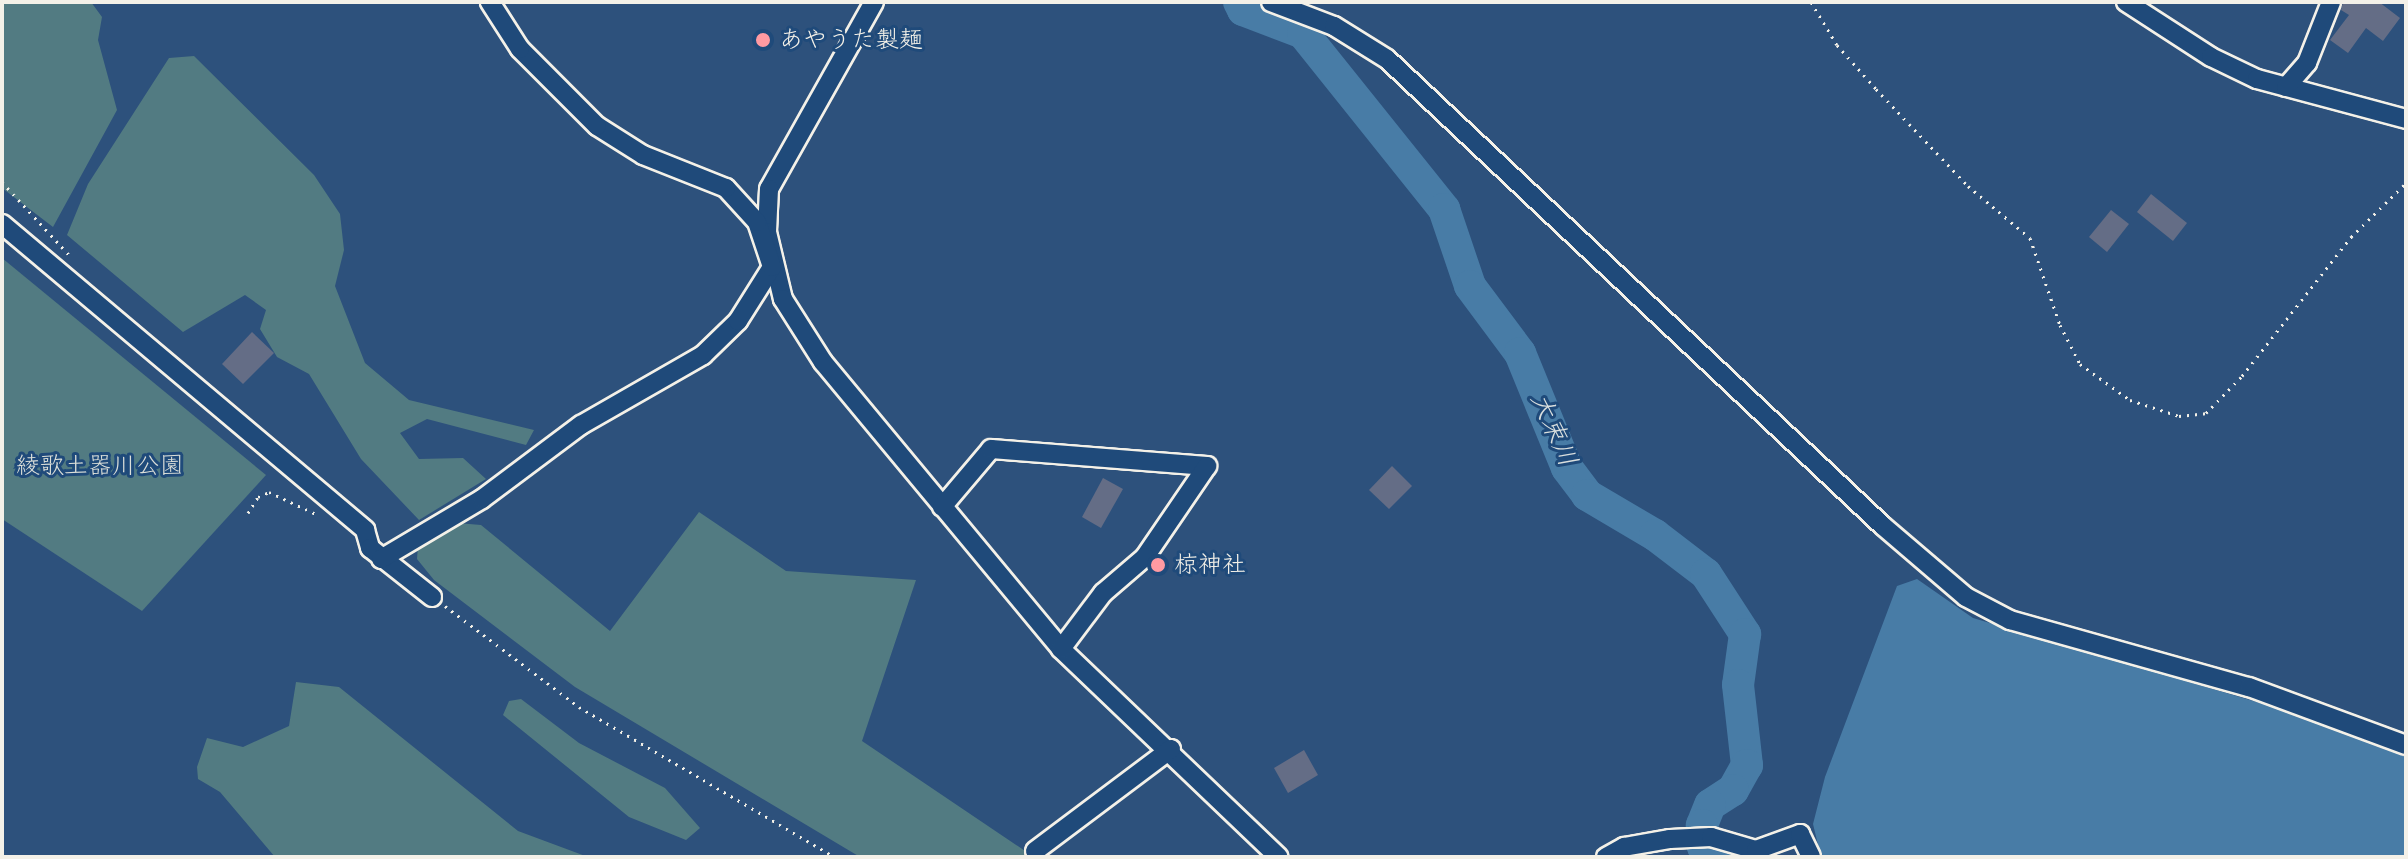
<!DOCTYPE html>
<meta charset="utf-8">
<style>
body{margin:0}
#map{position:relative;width:2408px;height:859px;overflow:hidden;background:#2d517c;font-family:"Balsamiq Sans","Klee One",sans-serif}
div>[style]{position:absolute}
.green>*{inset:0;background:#527b82}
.water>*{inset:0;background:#487ca6}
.river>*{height:32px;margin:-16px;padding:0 16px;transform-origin:16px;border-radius:16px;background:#487ca6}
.building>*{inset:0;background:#646d86}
.path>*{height:3px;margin-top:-1.5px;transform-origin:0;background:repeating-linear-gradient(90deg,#f4f1e8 0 2px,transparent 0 8px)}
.roads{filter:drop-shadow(2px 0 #f4f1e8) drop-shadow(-2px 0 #f4f1e8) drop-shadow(0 2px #f4f1e8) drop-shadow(0 -2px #f4f1e8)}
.minor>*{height:18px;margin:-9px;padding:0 9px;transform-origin:9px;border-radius:9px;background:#1f4a7a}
.dots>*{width:22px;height:22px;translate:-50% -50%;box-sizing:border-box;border:4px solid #1f4a7a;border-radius:50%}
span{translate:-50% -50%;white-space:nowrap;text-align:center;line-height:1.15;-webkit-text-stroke:6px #1f4a7a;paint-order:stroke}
.poi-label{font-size:24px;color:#f4f1e8}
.left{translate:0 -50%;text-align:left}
.park-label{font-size:24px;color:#dcdfd9}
.water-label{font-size:26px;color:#dadfde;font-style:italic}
.frame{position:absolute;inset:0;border:4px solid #f4f1e8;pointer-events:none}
</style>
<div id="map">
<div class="green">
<i style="clip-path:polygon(2px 2px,91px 2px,102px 17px,98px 40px,117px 110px,53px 227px,2px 188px)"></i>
<i style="clip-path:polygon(194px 56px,314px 175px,340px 214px,344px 250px,335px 286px,365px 363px,409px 400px,534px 430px,526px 445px,427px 419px,400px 433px,419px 459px,463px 458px,486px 479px,419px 520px,361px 459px,309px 374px,277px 357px,260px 329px,266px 310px,245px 295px,183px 332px,67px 235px,88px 184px,169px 58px)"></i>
<i style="clip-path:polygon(2px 258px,266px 475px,142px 611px,2px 519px)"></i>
<i style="clip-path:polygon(699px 512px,786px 571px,916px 580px,862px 741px,1034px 857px,860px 857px,575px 687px,434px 580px,417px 559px,418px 545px,457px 523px,481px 525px,610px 631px)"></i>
<i style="clip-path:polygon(296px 682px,339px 687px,518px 831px,588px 857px,275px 857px,220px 792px,198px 779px,197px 767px,207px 738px,243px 747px,289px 726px)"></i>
<i style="clip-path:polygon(521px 699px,579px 743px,665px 788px,700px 828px,686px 840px,629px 817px,503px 715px,509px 701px)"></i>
</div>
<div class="water">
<i style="clip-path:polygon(1917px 579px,1973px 618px,2277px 708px,2406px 757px,2406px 857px,1821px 857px,1813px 824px,1825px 777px,1897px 586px)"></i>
</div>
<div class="river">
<i style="left:1239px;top:2px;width:9px;rotate:63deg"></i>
<i style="left:1243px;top:10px;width:64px;rotate:21deg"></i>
<i style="left:1303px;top:33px;width:226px;rotate:51.3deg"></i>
<i style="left:1444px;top:209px;width:81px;rotate:71.3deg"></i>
<i style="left:1470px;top:286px;width:84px;rotate:53.3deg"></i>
<i style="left:1520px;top:353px;width:124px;rotate:67.8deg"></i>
<i style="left:1567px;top:468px;width:34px;rotate:53deg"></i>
<i style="left:1587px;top:495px;width:79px;rotate:30.5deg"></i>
<i style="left:1655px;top:535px;width:64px;rotate:37.4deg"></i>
<i style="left:1706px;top:574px;width:72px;rotate:57deg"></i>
<i style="left:1745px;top:634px;width:51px;rotate:97.8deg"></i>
<i style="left:1738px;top:685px;width:81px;rotate:83.6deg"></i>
<i style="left:1747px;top:765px;width:29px;rotate:119deg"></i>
<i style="left:1733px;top:790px;width:27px;rotate:147deg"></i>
<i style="left:1710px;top:805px;width:22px;rotate:112deg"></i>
<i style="left:1702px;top:825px;width:22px;rotate:87deg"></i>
<i style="left:1703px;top:847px;width:28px;rotate:21deg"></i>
</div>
<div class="building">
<i style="clip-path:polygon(2343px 2px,2379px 2px,2400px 18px,2383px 41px,2366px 28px,2348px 53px,2330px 40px,2349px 15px,2341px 10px)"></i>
<i style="clip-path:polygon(2151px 194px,2187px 223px,2173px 241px,2137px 212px)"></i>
<i style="clip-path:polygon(2111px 210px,2129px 224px,2107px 252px,2089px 237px)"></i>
<i style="clip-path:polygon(252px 332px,274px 353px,243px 384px,222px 364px)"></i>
<i style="clip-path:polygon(1392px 466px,1412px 486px,1389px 509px,1369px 490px)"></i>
<i style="clip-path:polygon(1103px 478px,1123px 489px,1101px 528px,1082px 517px)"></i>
<i style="clip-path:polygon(1304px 750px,1318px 775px,1288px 793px,1274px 768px)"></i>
</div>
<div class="path">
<i style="left:1811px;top:2px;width:50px;rotate:58.8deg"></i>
<i style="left:1837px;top:45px;width:59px;rotate:48.4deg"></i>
<i style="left:1876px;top:89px;width:134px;rotate:46.5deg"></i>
<i style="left:1968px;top:186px;width:81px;rotate:40deg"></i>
<i style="left:2030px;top:238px;width:92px;rotate:71deg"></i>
<i style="left:2060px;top:325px;width:44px;rotate:62.9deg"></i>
<i style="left:2080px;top:364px;width:62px;rotate:35.8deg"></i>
<i style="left:2130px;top:400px;width:52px;rotate:18.1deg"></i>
<i style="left:2179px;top:416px;width:27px;rotate:-6deg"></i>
<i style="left:2206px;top:413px;width:52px;rotate:-45.8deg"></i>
<i style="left:2242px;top:376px;width:177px;rotate:-51.9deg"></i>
<i style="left:2351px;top:237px;width:77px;rotate:-44.5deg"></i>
<i style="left:2px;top:182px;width:100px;rotate:47.4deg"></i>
<i style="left:248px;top:513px;width:19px;rotate:-58deg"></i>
<i style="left:258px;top:497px;width:12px;rotate:-24deg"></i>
<i style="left:269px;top:492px;width:52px;rotate:25.1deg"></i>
<i style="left:445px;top:606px;width:168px;rotate:37deg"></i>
<i style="left:579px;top:707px;width:297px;rotate:30.4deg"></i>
</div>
<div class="roads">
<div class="minor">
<i style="left:874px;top:2px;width:214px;rotate:119.3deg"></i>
<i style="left:769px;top:189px;width:43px;rotate:92.7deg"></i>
<i style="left:767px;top:232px;width:69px;rotate:76.6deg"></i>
<i style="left:783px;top:299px;width:75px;rotate:57.6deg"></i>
<i style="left:823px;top:362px;width:373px;rotate:50.3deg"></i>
<i style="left:1061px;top:649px;width:301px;rotate:43.7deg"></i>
<i style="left:1271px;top:2px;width:67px;rotate:20.9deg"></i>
<i style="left:1334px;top:26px;width:62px;rotate:31.9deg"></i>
<i style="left:1387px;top:59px;width:681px;rotate:43.28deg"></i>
<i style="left:1883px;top:526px;width:109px;rotate:40.5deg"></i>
<i style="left:1966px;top:597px;width:50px;rotate:27.6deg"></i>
<i style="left:2010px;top:620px;width:248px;rotate:15.7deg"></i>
<i style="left:2249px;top:687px;width:167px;rotate:20.3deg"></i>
<i style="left:2126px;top:2px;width:101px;rotate:32.9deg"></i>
<i style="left:2211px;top:57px;width:51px;rotate:25.6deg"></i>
<i style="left:2257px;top:79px;width:154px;rotate:15deg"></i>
<i style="left:2286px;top:87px;width:32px;rotate:-49deg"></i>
<i style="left:2307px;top:63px;width:66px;rotate:-68.5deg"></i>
<i style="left:2px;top:224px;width:475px;rotate:40.1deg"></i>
<i style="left:365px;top:530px;width:19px;rotate:74deg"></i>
<i style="left:370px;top:548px;width:79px;rotate:38.3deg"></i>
<i style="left:942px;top:507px;width:76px;rotate:-49.8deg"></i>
<i style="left:991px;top:449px;width:217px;rotate:4.5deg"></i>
<i style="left:1207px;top:466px;width:110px;rotate:124.3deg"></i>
<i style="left:1145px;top:557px;width:55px;rotate:139.4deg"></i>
<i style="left:1103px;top:593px;width:70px;rotate:126.9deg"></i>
<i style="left:381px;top:559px;width:117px;rotate:-30.7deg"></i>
<i style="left:482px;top:499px;width:124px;rotate:-36.8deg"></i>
<i style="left:581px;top:425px;width:141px;rotate:-29.8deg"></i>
<i style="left:703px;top:355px;width:49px;rotate:-44.2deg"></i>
<i style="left:738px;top:321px;width:64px;rotate:-57.8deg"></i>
<i style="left:772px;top:267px;width:47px;rotate:-108.4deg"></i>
<i style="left:757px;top:222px;width:46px;rotate:-132.4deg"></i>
<i style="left:726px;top:188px;width:89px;rotate:-158.3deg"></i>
<i style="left:643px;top:155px;width:54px;rotate:-147.8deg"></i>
<i style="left:597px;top:126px;width:109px;rotate:-135deg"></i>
<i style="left:520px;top:49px;width:56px;rotate:-122.6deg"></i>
<i style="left:1035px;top:851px;width:170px;rotate:-36.9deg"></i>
<i style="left:1606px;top:857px;width:21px;rotate:-29deg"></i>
<i style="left:1624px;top:847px;width:47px;rotate:-9.9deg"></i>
<i style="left:1670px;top:839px;width:41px;rotate:-2.8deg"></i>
<i style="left:1711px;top:837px;width:47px;rotate:16.1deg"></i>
<i style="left:1756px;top:850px;width:47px;rotate:-20deg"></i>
<i style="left:1800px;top:834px;width:25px;rotate:64deg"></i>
</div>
</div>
<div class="dots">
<i style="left:763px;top:40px;background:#ff9aa2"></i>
<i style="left:1158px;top:565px;background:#ff9aa2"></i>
</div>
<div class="poi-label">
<span class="left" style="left:779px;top:40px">あやうた製麺</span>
<span class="left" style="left:1174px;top:565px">椋神社</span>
</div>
<div class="park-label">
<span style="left:100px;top:466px">綾歌土器川公園</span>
</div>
<div class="water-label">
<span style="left:1553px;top:430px;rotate:66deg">大束川</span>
</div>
<div class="frame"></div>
</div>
